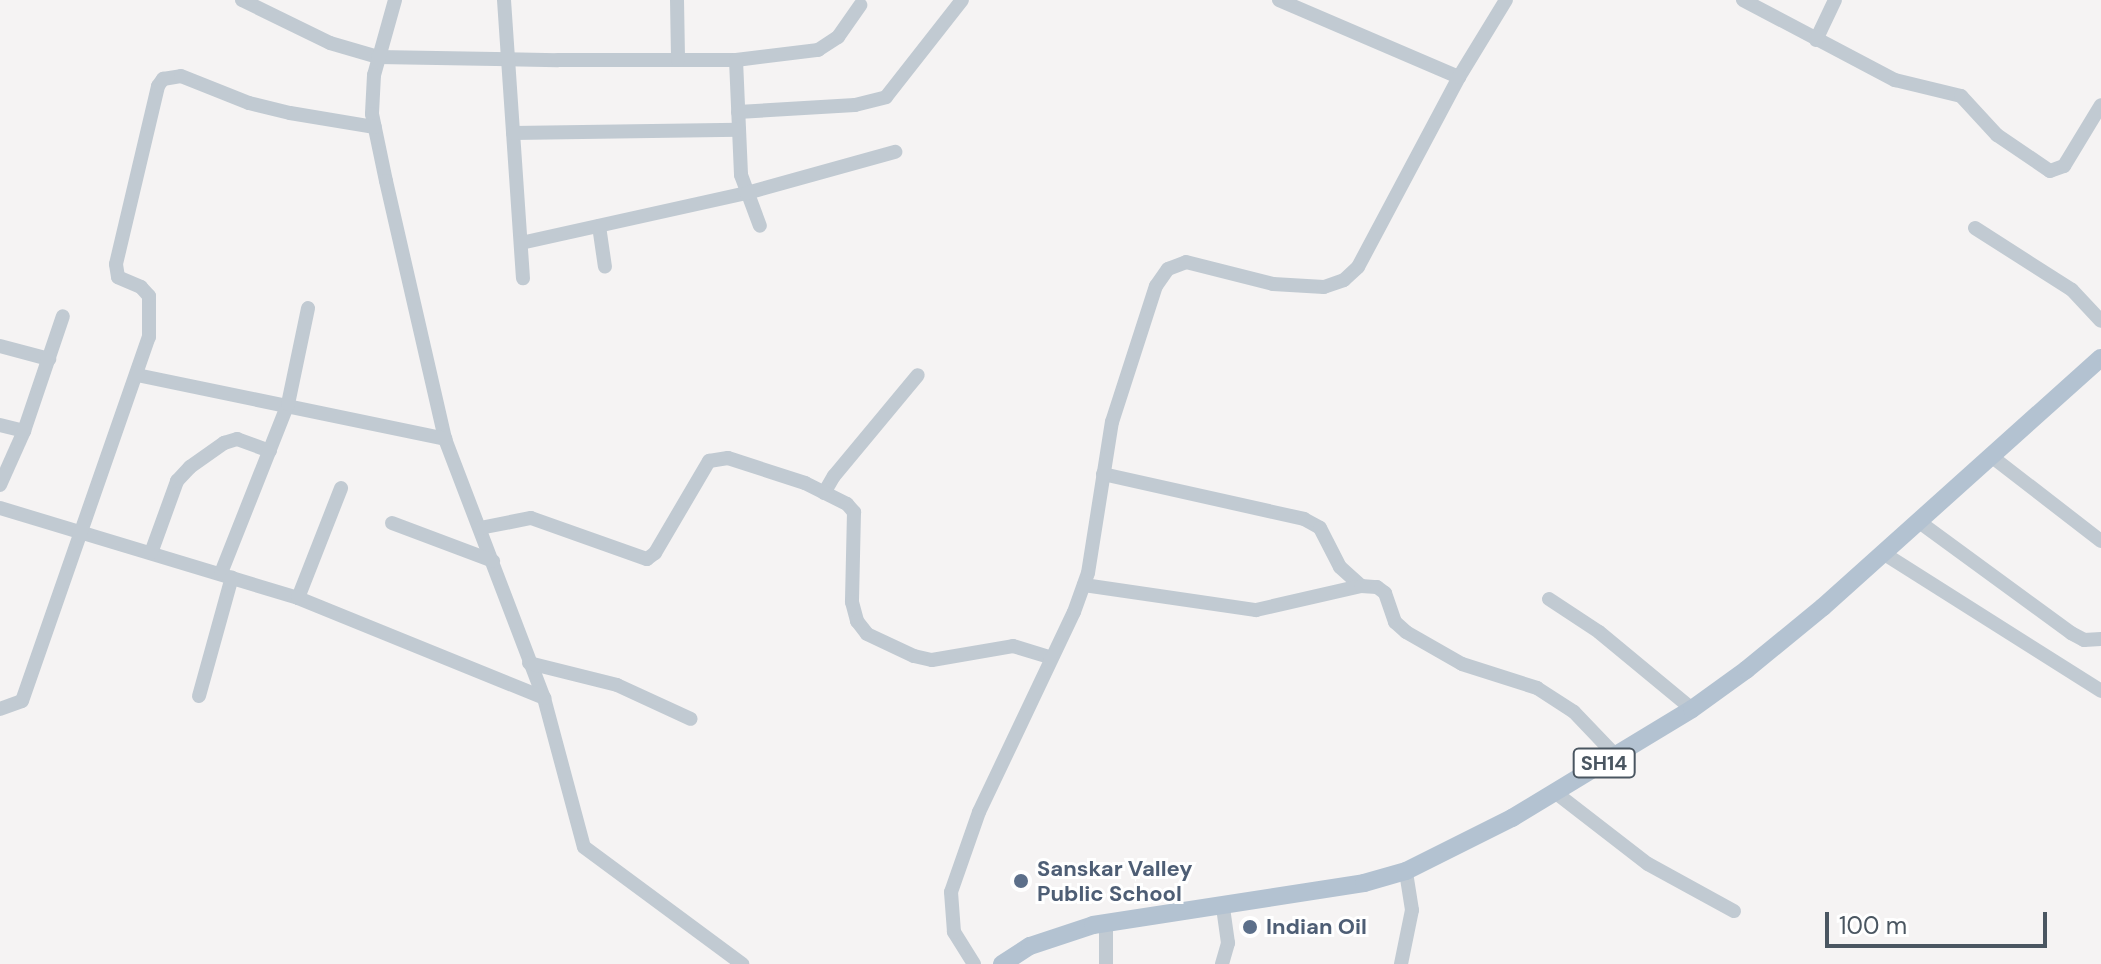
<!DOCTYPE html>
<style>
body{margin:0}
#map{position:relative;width:2101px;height:964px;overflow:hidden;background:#f5f3f3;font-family:"DM Sans",sans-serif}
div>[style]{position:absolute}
.minor>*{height:14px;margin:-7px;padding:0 7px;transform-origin:7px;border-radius:7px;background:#c1cad2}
.major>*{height:18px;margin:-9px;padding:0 9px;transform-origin:9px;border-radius:9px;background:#b3c2d1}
.dots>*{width:22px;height:22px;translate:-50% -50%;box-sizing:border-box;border:4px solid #fff;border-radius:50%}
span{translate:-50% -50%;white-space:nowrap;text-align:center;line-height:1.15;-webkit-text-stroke:6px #fff;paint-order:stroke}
.shield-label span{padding:2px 6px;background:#fff;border:2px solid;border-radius:6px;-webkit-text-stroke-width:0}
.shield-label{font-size:20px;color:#4a5661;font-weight:700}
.service-label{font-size:22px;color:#4e5e75;font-weight:700}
.left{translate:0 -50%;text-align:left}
.scale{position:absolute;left:1825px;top:912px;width:222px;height:36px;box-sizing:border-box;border:4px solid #4a5661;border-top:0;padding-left:10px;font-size:24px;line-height:28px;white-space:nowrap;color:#4a5661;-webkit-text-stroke:6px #fff;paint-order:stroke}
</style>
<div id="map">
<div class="minor">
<i style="left:242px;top:0;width:98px;rotate:26deg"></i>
<i style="left:330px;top:43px;width:50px;rotate:16.3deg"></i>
<i style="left:378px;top:57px;width:180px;rotate:1deg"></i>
<i style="left:558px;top:60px;width:178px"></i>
<i style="left:736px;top:60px;width:83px;rotate:-7deg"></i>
<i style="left:818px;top:50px;width:24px;rotate:-33deg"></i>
<i style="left:838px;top:37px;width:39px;rotate:-55deg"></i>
<i style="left:395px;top:0;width:78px;rotate:105.6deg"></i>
<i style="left:374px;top:75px;width:39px;rotate:93deg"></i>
<i style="left:372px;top:114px;width:68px;rotate:78.2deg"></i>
<i style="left:386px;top:181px;width:265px;rotate:77.1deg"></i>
<i style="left:445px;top:439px;width:277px;rotate:69.1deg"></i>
<i style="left:544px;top:698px;width:154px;rotate:75deg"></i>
<i style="left:584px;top:847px;width:197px;rotate:36.5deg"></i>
<i style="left:504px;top:0;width:279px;rotate:86.1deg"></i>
<i style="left:677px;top:0;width:60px;rotate:89deg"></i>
<i style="left:1279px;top:0;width:196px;rotate:23.2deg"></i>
<i style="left:1743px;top:0;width:172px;rotate:27.8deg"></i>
<i style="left:1895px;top:80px;width:68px;rotate:13.6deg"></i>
<i style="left:1961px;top:96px;width:53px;rotate:47.3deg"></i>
<i style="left:1997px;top:135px;width:64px;rotate:34.2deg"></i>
<i style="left:2050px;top:171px;width:15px;rotate:-20deg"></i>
<i style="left:2064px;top:166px;width:71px;rotate:-58.8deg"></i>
<i style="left:1816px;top:40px;width:44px;rotate:-64.6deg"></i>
<i style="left:736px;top:60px;width:115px;rotate:87.5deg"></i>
<i style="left:741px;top:175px;width:54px;rotate:69.6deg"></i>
<i style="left:738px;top:112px;width:117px;rotate:-3.4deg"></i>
<i style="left:855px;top:105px;width:32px;rotate:-14deg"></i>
<i style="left:886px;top:97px;width:123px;rotate:-51.9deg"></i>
<i style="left:513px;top:133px;width:226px;rotate:-0.8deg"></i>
<i style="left:599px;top:226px;width:41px;rotate:81.7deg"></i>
<i style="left:1975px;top:228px;width:115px;rotate:32.6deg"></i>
<i style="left:2072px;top:290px;width:42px;rotate:46.9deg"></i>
<i style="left:521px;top:243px;width:231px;rotate:-12.5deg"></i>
<i style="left:747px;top:193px;width:154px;rotate:-15.5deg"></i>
<i style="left:0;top:346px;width:51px;rotate:14.9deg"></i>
<i style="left:137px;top:375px;width:315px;rotate:11.7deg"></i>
<i style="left:0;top:425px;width:25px;rotate:14deg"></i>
<i style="left:1991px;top:456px;width:139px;rotate:37.7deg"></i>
<i style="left:1103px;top:474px;width:206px;rotate:12.6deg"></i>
<i style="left:1304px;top:519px;width:18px;rotate:29deg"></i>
<i style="left:1320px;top:528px;width:44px;rotate:62.9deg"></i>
<i style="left:1340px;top:567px;width:28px;rotate:42deg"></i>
<i style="left:0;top:485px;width:59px;rotate:-66deg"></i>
<i style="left:24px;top:431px;width:121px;rotate:-71.3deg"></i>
<i style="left:824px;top:493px;width:20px;rotate:-60deg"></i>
<i style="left:834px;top:476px;width:131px;rotate:-50.3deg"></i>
<i style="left:0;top:508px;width:311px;rotate:16.8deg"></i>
<i style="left:298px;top:598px;width:266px;rotate:22.1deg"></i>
<i style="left:1918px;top:521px;width:190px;rotate:36.2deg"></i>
<i style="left:2071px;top:633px;width:15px;rotate:28deg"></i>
<i style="left:2084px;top:640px;width:17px;rotate:-3deg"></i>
<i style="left:392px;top:523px;width:108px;rotate:20.6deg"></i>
<i style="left:480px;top:528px;width:52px;rotate:-11.1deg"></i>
<i style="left:531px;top:518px;width:123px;rotate:19.5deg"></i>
<i style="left:647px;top:559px;width:10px;rotate:-37deg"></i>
<i style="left:655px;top:553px;width:107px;rotate:-59.6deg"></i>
<i style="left:709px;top:461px;width:19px;rotate:-9deg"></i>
<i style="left:728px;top:458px;width:81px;rotate:18deg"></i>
<i style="left:805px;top:483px;width:47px;rotate:26.6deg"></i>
<i style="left:847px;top:504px;width:11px;rotate:49deg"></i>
<i style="left:854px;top:512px;width:90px;rotate:91.3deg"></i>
<i style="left:852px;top:602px;width:20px;rotate:75deg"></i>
<i style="left:857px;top:621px;width:16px;rotate:52deg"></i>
<i style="left:867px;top:634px;width:52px;rotate:25.1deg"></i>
<i style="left:914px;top:656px;width:18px;rotate:13deg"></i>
<i style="left:932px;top:660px;width:82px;rotate:-9.8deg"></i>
<i style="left:1013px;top:646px;width:39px;rotate:17deg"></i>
<i style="left:151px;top:553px;width:77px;rotate:-70.1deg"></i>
<i style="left:177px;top:481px;width:19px;rotate:-47deg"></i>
<i style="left:190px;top:467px;width:42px;rotate:-35.2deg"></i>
<i style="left:224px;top:443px;width:14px;rotate:-17deg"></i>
<i style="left:237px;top:439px;width:35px;rotate:20deg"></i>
<i style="left:1883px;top:553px;width:258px;rotate:32.3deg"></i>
<i style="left:221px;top:573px;width:182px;rotate:-68.4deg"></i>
<i style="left:288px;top:404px;width:98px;rotate:-78.2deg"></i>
<i style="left:1084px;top:585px;width:174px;rotate:8.3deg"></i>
<i style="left:1256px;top:610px;width:108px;rotate:-12.9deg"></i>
<i style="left:1361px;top:586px;width:16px;rotate:4deg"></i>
<i style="left:1377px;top:587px;width:10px;rotate:37deg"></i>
<i style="left:1385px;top:593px;width:31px;rotate:71deg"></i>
<i style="left:1395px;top:622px;width:15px;rotate:42deg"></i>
<i style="left:1406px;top:632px;width:64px;rotate:29.7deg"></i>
<i style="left:1462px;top:664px;width:79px;rotate:17.7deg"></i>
<i style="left:1537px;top:688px;width:44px;rotate:33deg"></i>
<i style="left:1574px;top:712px;width:61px;rotate:46.3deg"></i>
<i style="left:298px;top:598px;width:118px;rotate:-68.6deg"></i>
<i style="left:1549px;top:599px;width:60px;rotate:33.4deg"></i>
<i style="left:1599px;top:632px;width:121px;rotate:39.6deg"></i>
<i style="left:529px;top:663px;width:91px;rotate:14deg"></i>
<i style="left:617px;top:685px;width:81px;rotate:24.7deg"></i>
<i style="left:199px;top:696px;width:123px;rotate:-74.5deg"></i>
<i style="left:0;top:709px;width:23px;rotate:-20deg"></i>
<i style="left:22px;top:701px;width:386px;rotate:-70.8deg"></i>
<i style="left:149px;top:337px;width:41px;rotate:-90deg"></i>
<i style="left:149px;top:296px;width:12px;rotate:-132deg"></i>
<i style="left:141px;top:287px;width:25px;rotate:-157deg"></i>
<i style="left:118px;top:277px;width:13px;rotate:-99deg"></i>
<i style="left:116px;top:264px;width:183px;rotate:-76.7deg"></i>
<i style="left:158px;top:86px;width:9px;rotate:-54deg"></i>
<i style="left:163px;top:79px;width:18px;rotate:-9deg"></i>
<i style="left:181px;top:76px;width:73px;rotate:21.7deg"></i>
<i style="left:249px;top:103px;width:42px;rotate:13.7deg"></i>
<i style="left:290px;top:113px;width:86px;rotate:9.4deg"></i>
<i style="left:1556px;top:793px;width:116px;rotate:37.7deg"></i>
<i style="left:1648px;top:864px;width:98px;rotate:28.7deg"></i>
<i style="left:974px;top:964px;width:38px;rotate:-122deg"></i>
<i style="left:954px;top:932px;width:40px;rotate:-94.3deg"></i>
<i style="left:951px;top:892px;width:85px;rotate:-70.7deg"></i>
<i style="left:979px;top:812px;width:221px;rotate:-64.6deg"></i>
<i style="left:1074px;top:612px;width:41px;rotate:-70.3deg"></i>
<i style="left:1088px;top:573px;width:153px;rotate:-81deg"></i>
<i style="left:1112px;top:422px;width:143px;rotate:-72.1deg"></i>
<i style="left:1156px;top:286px;width:21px;rotate:-55deg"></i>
<i style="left:1168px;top:269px;width:19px;rotate:-21deg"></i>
<i style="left:1186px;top:262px;width:90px;rotate:14.2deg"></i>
<i style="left:1273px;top:284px;width:51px;rotate:3.4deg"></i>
<i style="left:1324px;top:287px;width:21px;rotate:-19deg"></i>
<i style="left:1344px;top:280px;width:19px;rotate:-43deg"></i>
<i style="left:1358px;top:267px;width:215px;rotate:-62deg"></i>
<i style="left:1459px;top:77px;width:90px;rotate:-58.6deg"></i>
<i style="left:1106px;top:964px;width:41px;rotate:-90deg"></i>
<i style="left:1222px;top:964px;width:22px;rotate:-74deg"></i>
<i style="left:1228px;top:943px;width:36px;rotate:-98deg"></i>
<i style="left:1401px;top:964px;width:55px;rotate:-78.5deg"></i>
<i style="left:1412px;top:910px;width:39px;rotate:-99deg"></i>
</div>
<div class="major">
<i style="left:1002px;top:964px;width:33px;rotate:-33deg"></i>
<i style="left:1030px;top:946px;width:66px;rotate:-18.4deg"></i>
<i style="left:1093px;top:925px;width:274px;rotate:-8.8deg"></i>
<i style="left:1364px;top:883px;width:44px;rotate:-15.9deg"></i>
<i style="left:1406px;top:871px;width:119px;rotate:-26.6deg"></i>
<i style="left:1512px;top:818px;width:210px;rotate:-31.2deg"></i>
<i style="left:1692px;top:709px;width:67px;rotate:-35.8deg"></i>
<i style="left:1746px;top:670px;width:99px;rotate:-39.3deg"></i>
<i style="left:1823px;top:607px;width:373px;rotate:-41.9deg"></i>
</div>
<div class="dots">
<i style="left:1021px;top:881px;background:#5c6f8a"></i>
<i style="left:1250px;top:927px;background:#5c6f8a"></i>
</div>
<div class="shield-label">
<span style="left:1604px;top:763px">SH14</span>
</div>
<div class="service-label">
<span class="left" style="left:1037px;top:881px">Sanskar Valley<br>Public School</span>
<span class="left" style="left:1266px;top:927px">Indian Oil</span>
</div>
<div class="scale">100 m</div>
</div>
